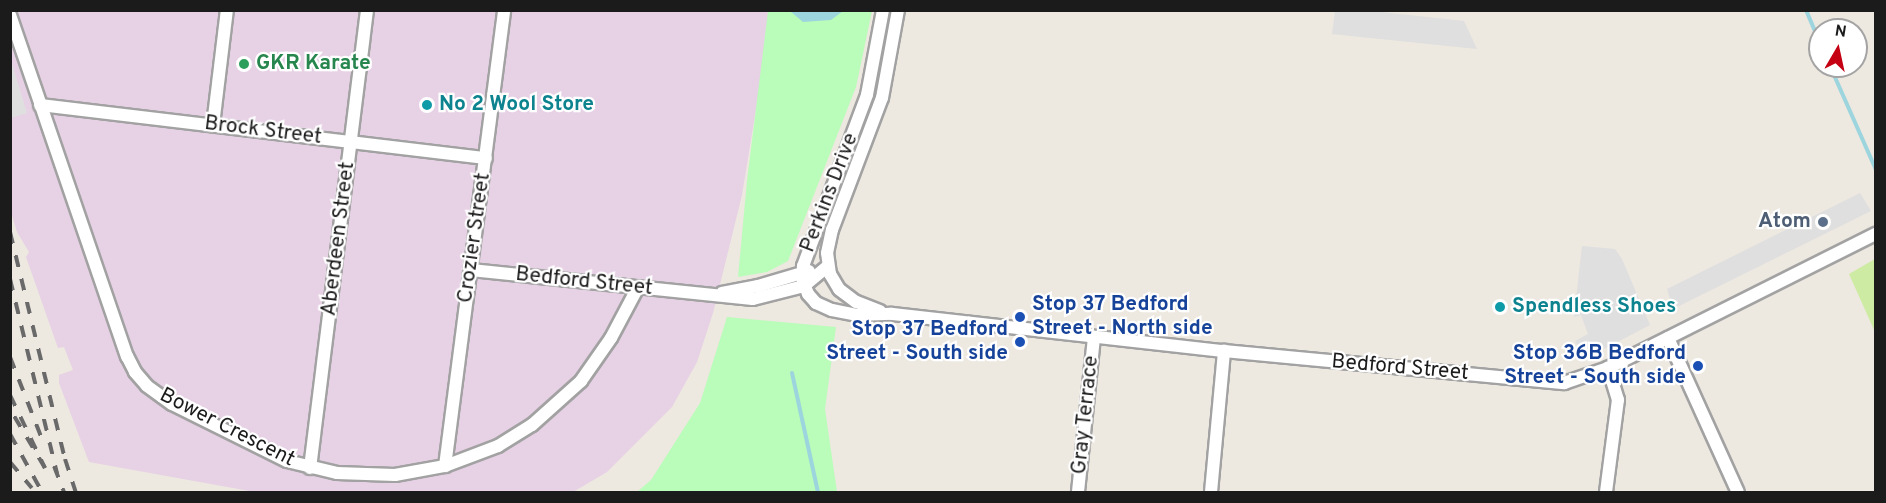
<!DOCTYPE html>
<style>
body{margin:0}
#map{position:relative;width:1886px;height:503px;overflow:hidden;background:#ede8e0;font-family:Overpass,sans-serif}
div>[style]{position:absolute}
.industrial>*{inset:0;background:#e7d1e5}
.grass>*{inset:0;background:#cdeba2}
.park>*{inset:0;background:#bafcb9}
.parking>*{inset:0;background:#dfdfdf}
.water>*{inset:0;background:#9dd5de}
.stream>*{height:4px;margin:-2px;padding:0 2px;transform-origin:2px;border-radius:2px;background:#9dd5de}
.roads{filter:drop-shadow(2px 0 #a2a2a2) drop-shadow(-2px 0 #a2a2a2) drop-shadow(0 2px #a2a2a2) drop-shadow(0 -2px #a2a2a2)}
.minor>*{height:12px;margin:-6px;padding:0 6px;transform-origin:6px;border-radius:6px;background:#fff}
.rail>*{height:4px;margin-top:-2px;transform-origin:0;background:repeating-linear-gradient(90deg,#696969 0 12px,transparent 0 24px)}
.dots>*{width:16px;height:16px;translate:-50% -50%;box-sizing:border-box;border:3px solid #fff;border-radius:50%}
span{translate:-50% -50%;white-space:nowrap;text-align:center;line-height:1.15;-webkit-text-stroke:4.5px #fff;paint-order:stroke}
.leisure-label{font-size:21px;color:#27864d;font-weight:700}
.left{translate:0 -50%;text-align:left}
.culture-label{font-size:21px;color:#0d838f;font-weight:700}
.street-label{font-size:21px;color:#1b1b1b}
.service-label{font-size:21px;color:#4e5e75;font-weight:700}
.right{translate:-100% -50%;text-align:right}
.transit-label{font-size:21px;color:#164399;font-weight:700}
.frame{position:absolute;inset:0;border:12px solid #1b1b1b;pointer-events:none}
.north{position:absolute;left:1808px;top:18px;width:60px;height:60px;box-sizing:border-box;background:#fff;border:2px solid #a4a4a4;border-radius:50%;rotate:9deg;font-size:16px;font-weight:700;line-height:24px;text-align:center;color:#1b1b1b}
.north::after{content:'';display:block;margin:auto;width:21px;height:27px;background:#c60013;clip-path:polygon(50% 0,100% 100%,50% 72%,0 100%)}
</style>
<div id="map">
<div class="industrial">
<i style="clip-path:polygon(10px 11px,772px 11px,742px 195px,713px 313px,697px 362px,672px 407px,607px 472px,573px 492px,255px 492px,89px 462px,59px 383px,59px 375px,73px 370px,64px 347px,58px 348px,26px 257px,29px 252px,17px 232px,11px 212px)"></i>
</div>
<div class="grass">
<i style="clip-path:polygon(1875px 259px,1875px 332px,1849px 274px)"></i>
</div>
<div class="park">
<i style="clip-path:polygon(768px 11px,872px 11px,856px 87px,788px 261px,767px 272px,738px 277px,747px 181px)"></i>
<i style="clip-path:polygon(727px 317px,836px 327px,825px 409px,837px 492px,637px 492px,651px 480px,700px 403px)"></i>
</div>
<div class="parking">
<i style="clip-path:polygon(1335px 11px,1372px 11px,1464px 21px,1477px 49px,1332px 34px)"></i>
<i style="clip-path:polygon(11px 60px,27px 113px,11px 118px,10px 118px)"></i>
<i style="clip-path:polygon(1860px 193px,1871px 211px,1673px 309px,1667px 289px)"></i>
<i style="clip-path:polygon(1582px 246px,1615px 249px,1622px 259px,1650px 325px,1585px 359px,1575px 341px,1588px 334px,1581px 315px,1574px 317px)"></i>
</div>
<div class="water">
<i style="clip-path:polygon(790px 11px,843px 11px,831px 20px,803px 22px)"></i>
</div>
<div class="stream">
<i style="left:1806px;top:10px;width:36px;rotate:67deg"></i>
<i style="left:1830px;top:66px;width:114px;rotate:66.1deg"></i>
<i style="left:792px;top:373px;width:122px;rotate:77.7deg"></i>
</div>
<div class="roads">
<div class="minor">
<i style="left:883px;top:10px;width:86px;rotate:100.7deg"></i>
<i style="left:867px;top:95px;width:183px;rotate:110.5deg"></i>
<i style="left:803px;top:266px;width:16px;rotate:90deg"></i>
<i style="left:803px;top:282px;width:13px;rotate:67deg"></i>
<i style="left:808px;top:294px;width:12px;rotate:48deg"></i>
<i style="left:816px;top:303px;width:17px;rotate:24deg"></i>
<i style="left:832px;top:310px;width:25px;rotate:11deg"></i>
<i style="left:857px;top:315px;width:35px;rotate:-2deg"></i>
<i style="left:892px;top:314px;width:334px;rotate:6.4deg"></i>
<i style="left:1224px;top:351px;width:342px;rotate:5.4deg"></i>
<i style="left:1564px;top:383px;width:46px;rotate:-18.8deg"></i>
<i style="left:1608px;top:368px;width:300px;rotate:-26.6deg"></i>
<i style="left:10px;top:15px;width:361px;rotate:71.1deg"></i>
<i style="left:127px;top:356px;width:18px;rotate:63deg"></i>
<i style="left:135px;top:372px;width:18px;rotate:49deg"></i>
<i style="left:147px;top:386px;width:31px;rotate:36deg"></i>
<i style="left:172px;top:404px;width:128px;rotate:26.4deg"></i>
<i style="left:287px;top:461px;width:51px;rotate:13.5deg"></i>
<i style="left:337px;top:473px;width:58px;rotate:2deg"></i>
<i style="left:395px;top:475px;width:51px;rotate:-10.2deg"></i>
<i style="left:445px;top:466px;width:57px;rotate:-20.7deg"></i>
<i style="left:498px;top:446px;width:40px;rotate:-32deg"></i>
<i style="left:532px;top:425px;width:66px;rotate:-41.9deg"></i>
<i style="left:581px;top:381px;width:52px;rotate:-55.1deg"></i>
<i style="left:611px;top:338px;width:55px;rotate:-62deg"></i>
<i style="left:40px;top:105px;width:449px;rotate:6.8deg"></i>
<i style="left:213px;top:125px;width:116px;rotate:-83.1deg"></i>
<i style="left:471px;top:270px;width:283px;rotate:5.9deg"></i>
<i style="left:753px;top:299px;width:53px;rotate:-14.3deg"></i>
<i style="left:804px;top:286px;width:31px;rotate:-40deg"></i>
<i style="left:722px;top:293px;width:37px;rotate:-11deg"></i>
<i style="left:758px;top:286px;width:53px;rotate:-16.4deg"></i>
<i style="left:880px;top:311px;width:26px;rotate:-159deg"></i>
<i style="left:856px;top:302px;width:21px;rotate:-143deg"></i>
<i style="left:839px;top:289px;width:17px;rotate:-121deg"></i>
<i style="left:830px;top:274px;width:21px;rotate:-98deg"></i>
<i style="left:827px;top:253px;width:24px;rotate:-78deg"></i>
<i style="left:832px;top:230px;width:141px;rotate:-69.3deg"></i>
<i style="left:882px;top:98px;width:89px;rotate:-79.7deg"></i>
<i style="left:1668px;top:338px;width:169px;rotate:65.6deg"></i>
<i style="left:445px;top:466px;width:460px;rotate:-82.6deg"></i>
<i style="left:310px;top:468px;width:462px;rotate:-82.9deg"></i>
<i style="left:1078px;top:492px;width:156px;rotate:-84.1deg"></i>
<i style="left:1211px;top:492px;width:142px;rotate:-84.7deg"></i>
<i style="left:1606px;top:492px;width:93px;rotate:-82.6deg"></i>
<i style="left:1618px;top:400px;width:34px;rotate:-107deg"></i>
</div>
</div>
<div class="rail">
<i style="left:10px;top:232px;width:234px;rotate:76.4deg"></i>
<i style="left:65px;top:459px;width:35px;rotate:72deg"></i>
<i style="left:10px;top:279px;width:200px;rotate:76.4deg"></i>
<i style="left:10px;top:357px;width:88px;rotate:68.7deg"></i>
<i style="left:10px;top:395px;width:81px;rotate:64.4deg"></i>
<i style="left:45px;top:468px;width:69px;rotate:-120.7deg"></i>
<i style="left:10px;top:434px;width:66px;rotate:61.1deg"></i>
<i style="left:10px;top:462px;width:34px;rotate:50deg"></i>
<i style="left:54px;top:466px;width:28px;rotate:69deg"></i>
</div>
<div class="dots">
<i style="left:244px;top:64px;background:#2e9e5b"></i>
<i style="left:427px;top:105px;background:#0f9aa8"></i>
<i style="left:1823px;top:222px;background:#5c6f8a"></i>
<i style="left:1500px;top:307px;background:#0f9aa8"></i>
<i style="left:1020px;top:317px;background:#1a4fb4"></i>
<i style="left:1020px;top:342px;background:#1a4fb4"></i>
<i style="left:1698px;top:366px;background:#1a4fb4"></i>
</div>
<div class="leisure-label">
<span class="left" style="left:256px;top:64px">GKR Karate</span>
</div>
<div class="culture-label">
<span class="left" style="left:439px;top:105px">No 2 Wool Store</span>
<span class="left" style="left:1512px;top:307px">Spendless Shoes</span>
</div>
<div class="street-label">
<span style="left:263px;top:131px;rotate:7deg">Brock Street</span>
<span style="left:830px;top:193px;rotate:-69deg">Perkins Drive</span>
<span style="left:475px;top:238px;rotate:-82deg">Crozier Street</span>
<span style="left:339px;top:239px;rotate:-83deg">Aberdeen Street</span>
<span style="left:584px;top:282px;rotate:6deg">Bedford Street</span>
<span style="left:1400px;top:368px;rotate:5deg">Bedford Street</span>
<span style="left:1086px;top:415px;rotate:-84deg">Gray Terrace</span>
<span style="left:227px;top:428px;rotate:27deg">Bower Crescent</span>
</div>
<div class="service-label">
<span class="right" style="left:1811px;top:222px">Atom</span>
</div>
<div class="transit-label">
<span class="left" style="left:1032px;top:317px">Stop 37 Bedford<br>Street - North side</span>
<span class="right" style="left:1008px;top:342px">Stop 37 Bedford<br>Street - South side</span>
<span class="right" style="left:1686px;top:366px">Stop 36B Bedford<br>Street - South side</span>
</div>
<div class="frame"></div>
<div class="north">N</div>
</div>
